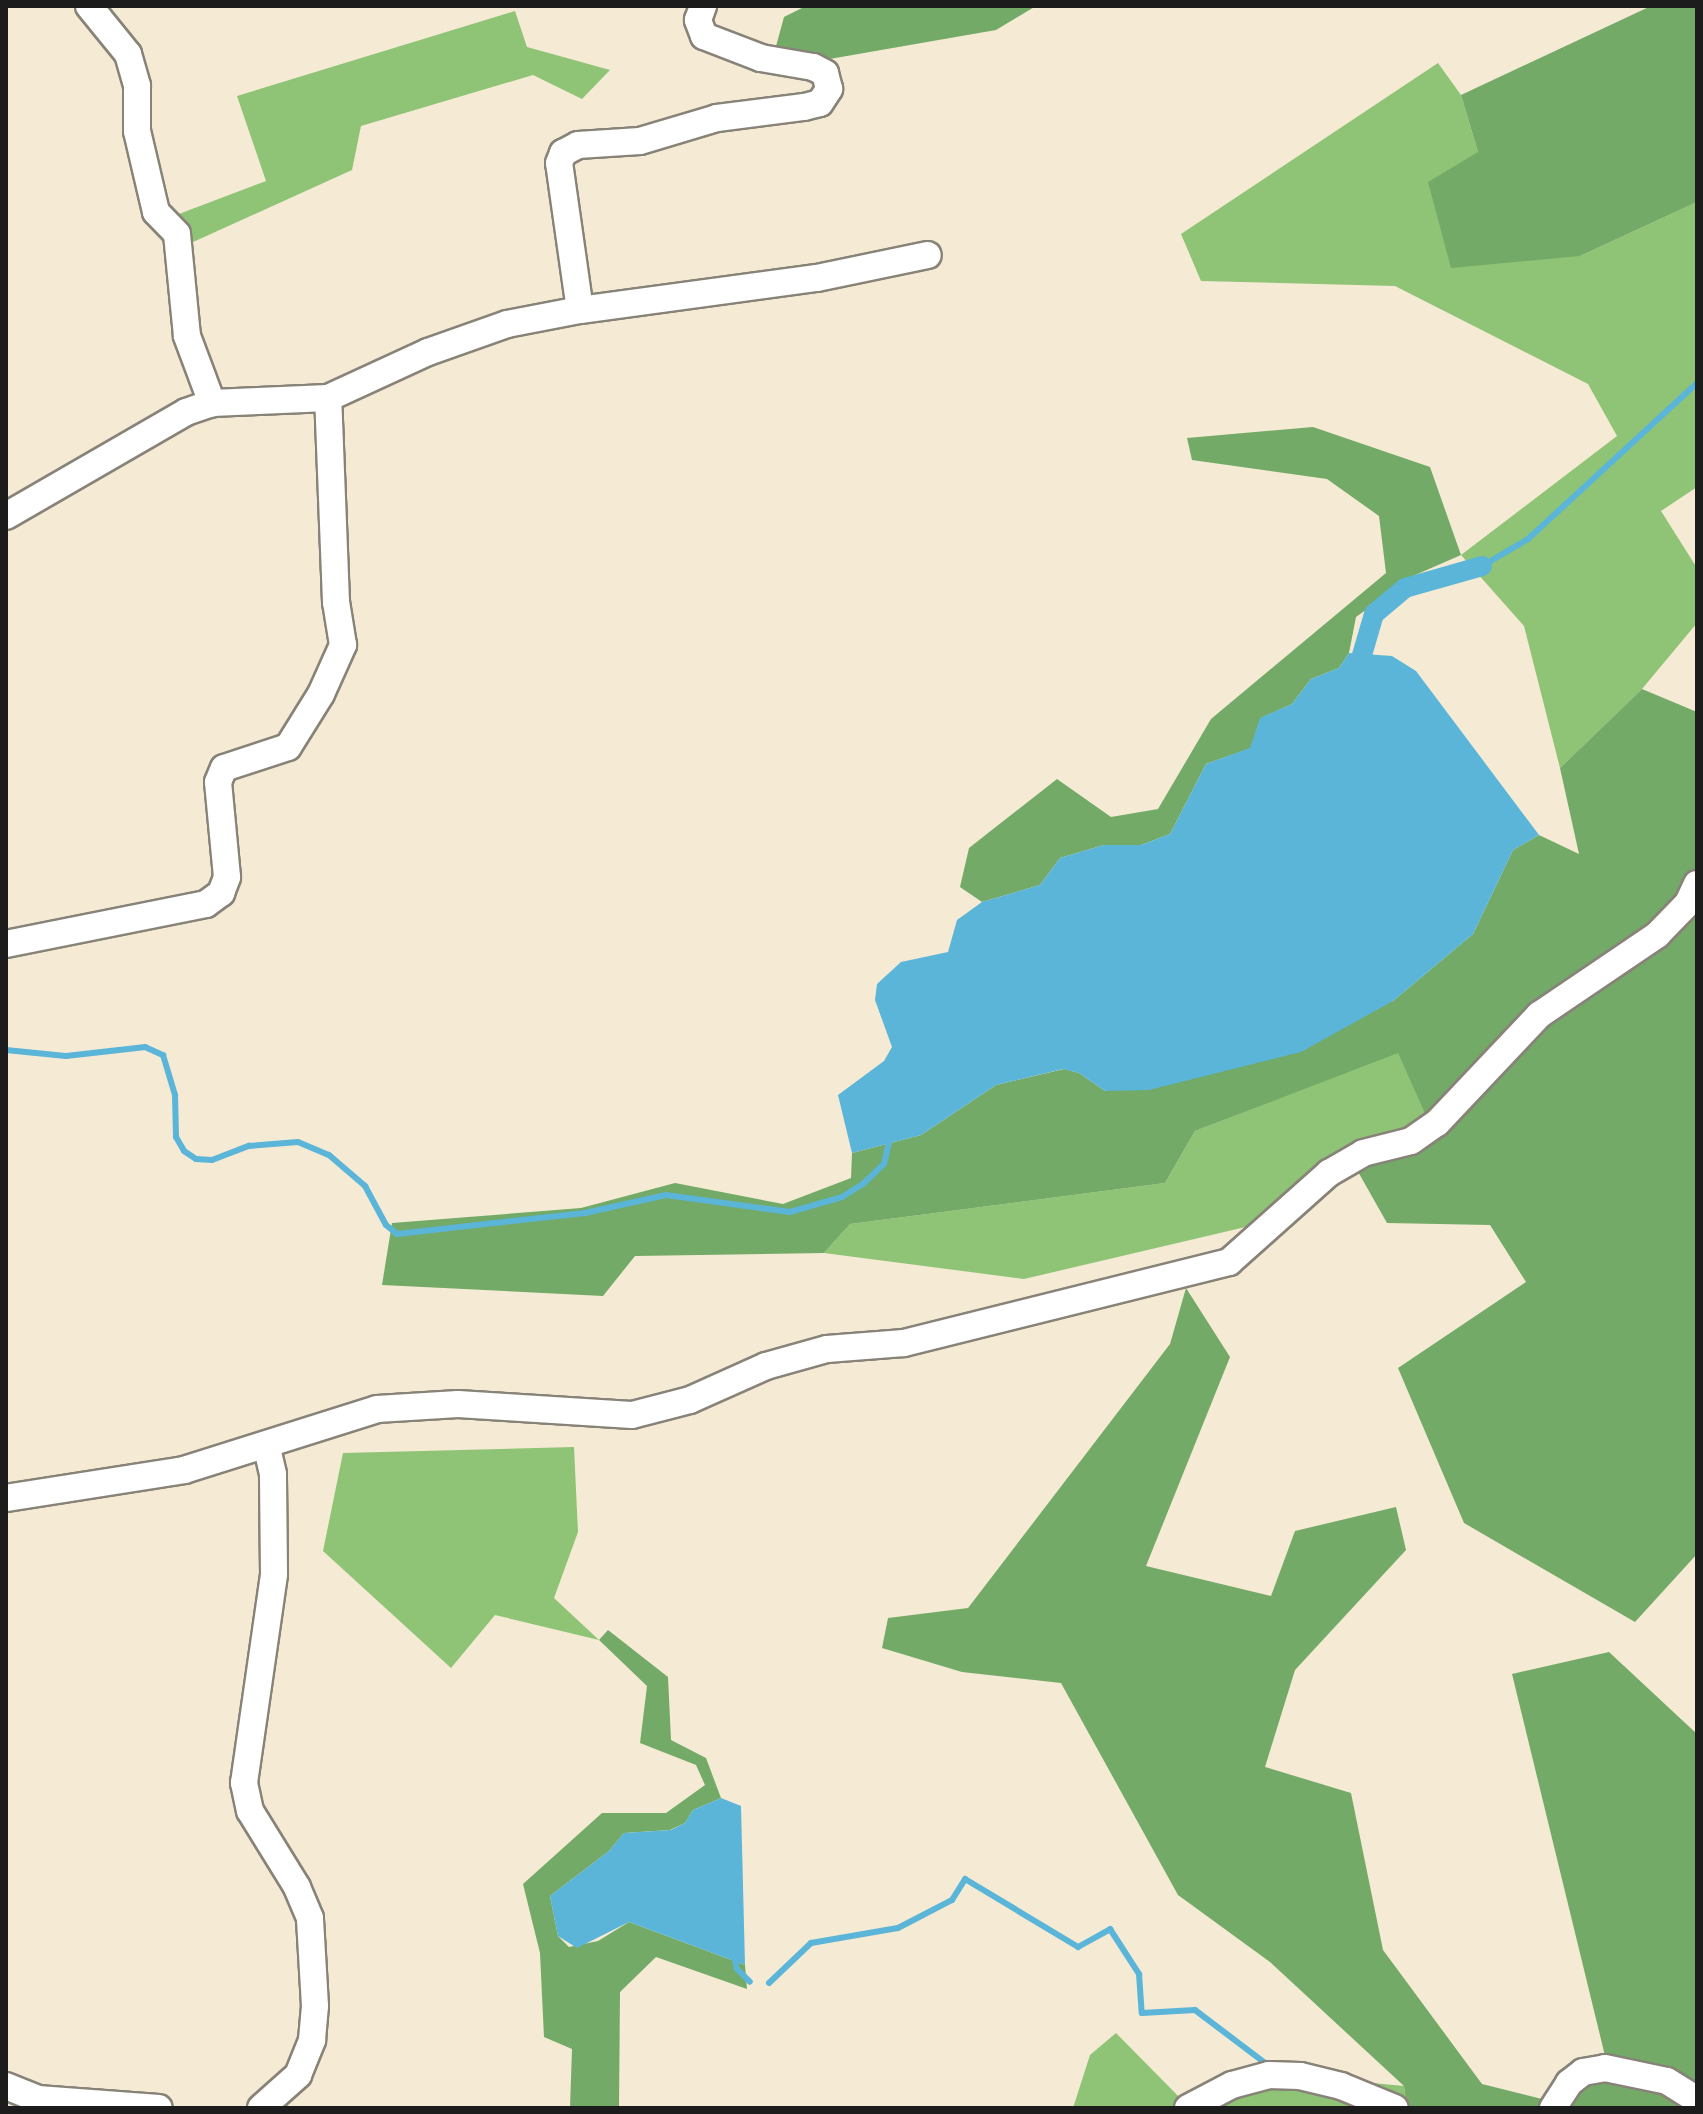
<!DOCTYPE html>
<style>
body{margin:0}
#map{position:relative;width:1703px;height:2114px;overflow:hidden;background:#f5ead4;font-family:Dekko,sans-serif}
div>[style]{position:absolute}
.green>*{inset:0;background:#8fc476}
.forest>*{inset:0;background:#73aa67}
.water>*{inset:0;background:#5ab5d8}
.stream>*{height:6px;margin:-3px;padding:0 3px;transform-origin:3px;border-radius:3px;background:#5ab5d8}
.canal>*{height:20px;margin:-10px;padding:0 10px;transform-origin:10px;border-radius:10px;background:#5ab5d8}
.roads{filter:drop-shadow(2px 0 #888378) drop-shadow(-2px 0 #888378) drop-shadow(0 2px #888378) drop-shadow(0 -2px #888378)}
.minor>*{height:26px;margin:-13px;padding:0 13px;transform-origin:13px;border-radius:13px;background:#fff}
span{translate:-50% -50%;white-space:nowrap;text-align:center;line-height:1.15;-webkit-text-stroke:7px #fdfcf7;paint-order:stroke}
.frame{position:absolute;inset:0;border:8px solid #1c1c1c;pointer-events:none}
</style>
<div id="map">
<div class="green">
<i style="clip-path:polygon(515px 11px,527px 47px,610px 70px,582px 99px,533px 75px,361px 126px,352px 170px,182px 247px,171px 217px,266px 181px,237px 96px)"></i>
<i style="clip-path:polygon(1438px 63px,1461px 95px,1478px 152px,1580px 256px,1697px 202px,1697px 487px,1661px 511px,1697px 568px,1697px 623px,1642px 689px,1560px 768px,1524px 626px,1461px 555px,1617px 436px,1588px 384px,1395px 286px,1201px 281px,1181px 234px)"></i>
<i style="clip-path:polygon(1398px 1052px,1429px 1120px,1254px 1225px,1024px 1279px,824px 1253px,850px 1224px,1165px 1183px,1195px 1131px)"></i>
<i style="clip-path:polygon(574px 1447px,578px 1532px,554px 1598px,599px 1640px,495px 1615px,451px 1668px,323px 1551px,343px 1453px)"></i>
<i style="clip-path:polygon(1116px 2033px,1186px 2104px,1247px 2071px,1404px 2086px,1407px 2108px,1073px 2108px,1090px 2055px)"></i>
</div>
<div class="forest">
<i style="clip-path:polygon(806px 6px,1036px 6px,996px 30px,818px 61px,775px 50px,784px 17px)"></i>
<i style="clip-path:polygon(1651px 6px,1697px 6px,1697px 202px,1580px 256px,1451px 268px,1428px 182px,1478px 152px,1461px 95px)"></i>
<i style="clip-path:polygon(1313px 427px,1430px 467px,1461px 555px,1413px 576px,1356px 617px,1349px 653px,1339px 668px,1311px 679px,1292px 704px,1261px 718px,1251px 748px,1206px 764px,1170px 834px,1141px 845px,1104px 845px,1060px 858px,1040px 885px,982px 902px,960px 887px,969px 848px,1057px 779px,1111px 817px,1158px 809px,1211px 719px,1386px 573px,1379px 516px,1327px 479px,1192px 460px,1187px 438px)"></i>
<i style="clip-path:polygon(1642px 689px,1697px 712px,1697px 1554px,1635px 1622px,1464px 1523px,1398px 1368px,1526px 1282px,1490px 1225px,1387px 1223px,1348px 1154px,1428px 1120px,1398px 1053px,1195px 1131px,1165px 1183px,850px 1224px,824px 1253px,635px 1256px,603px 1296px,382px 1285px,392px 1223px,581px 1208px,675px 1183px,783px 1204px,851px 1178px,852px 1153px,921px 1135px,996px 1085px,1064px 1069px,1079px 1073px,1105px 1091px,1393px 1001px,1473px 934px,1513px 850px,1539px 835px,1579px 854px,1560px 768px)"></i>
<i style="clip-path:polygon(1186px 1288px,1230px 1357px,1146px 1566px,1271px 1596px,1295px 1531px,1396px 1507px,1406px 1550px,1295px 1670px,1265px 1767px,1351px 1793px,1383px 1950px,1482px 2084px,1542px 2099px,1606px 2060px,1512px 1674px,1609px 1652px,1697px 1734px,1697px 2108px,1407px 2108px,1404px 2086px,1270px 1962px,1178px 1895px,1061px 1683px,962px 1672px,882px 1648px,888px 1618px,968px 1608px,1170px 1344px)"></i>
<i style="clip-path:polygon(608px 1630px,668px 1677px,671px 1740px,706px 1758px,721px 1798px,693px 1810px,685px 1823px,670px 1830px,624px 1833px,609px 1851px,550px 1896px,558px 1936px,569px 1947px,598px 1941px,629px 1922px,745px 1965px,747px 1989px,656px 1957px,620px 1992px,619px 2108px,570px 2108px,572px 2049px,544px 2037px,540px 1953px,523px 1884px,602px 1813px,666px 1813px,705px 1785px,696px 1765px,640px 1743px,647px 1686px,599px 1640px)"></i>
</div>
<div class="water">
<i style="clip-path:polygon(1349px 653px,1392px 656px,1416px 671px,1539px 835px,1513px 850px,1473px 934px,1393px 1001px,1301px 1052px,1149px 1090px,1105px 1091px,1079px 1073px,1063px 1069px,996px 1085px,921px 1135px,852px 1153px,838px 1095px,884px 1061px,892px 1047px,875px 1000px,877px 984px,901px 962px,948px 952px,957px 920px,982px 902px,1040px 885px,1060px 858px,1104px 845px,1141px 845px,1170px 834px,1206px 764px,1250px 748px,1260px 718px,1292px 704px,1311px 679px,1339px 668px)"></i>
<i style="clip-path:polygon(721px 1798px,741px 1806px,745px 1965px,629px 1922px,577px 1948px,558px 1936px,550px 1896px,609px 1851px,624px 1833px,671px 1830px,685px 1823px,693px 1810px)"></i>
</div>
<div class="stream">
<i style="left:1482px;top:566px;width:53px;rotate:-30.4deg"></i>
<i style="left:1528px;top:539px;width:230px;rotate:-42.7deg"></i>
<i style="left:6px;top:1050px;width:60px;rotate:5.7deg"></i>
<i style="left:66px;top:1056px;width:80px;rotate:-6.5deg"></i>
<i style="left:145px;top:1047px;width:20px;rotate:24deg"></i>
<i style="left:163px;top:1055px;width:42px;rotate:73.3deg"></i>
<i style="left:175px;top:1095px;width:42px;rotate:88.6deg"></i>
<i style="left:176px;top:1137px;width:16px;rotate:60deg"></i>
<i style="left:184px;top:1151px;width:14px;rotate:34deg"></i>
<i style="left:196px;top:1159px;width:16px;rotate:4deg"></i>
<i style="left:212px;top:1160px;width:40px;rotate:-21deg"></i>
<i style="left:249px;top:1146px;width:49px;rotate:-4.7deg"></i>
<i style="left:298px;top:1142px;width:34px;rotate:23deg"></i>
<i style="left:329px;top:1155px;width:48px;rotate:40.7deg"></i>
<i style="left:365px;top:1186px;width:44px;rotate:61.7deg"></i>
<i style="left:386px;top:1225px;width:14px;rotate:39deg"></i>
<i style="left:397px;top:1234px;width:189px;rotate:-6.4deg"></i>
<i style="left:585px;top:1213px;width:83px;rotate:-12.5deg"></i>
<i style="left:666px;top:1195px;width:125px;rotate:7.8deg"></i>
<i style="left:790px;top:1212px;width:54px;rotate:-16.1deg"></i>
<i style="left:842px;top:1197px;width:25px;rotate:-32deg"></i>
<i style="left:863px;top:1184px;width:29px;rotate:-44deg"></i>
<i style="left:884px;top:1164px;width:28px;rotate:-77deg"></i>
<i style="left:734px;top:1956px;width:13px;rotate:77deg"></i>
<i style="left:737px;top:1969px;width:18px;rotate:45deg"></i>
<i style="left:769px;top:1983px;width:58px;rotate:-43.6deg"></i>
<i style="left:811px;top:1943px;width:88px;rotate:-9.8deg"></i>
<i style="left:898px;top:1928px;width:61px;rotate:-27.4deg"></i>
<i style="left:952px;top:1900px;width:25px;rotate:-58deg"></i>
<i style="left:965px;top:1879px;width:132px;rotate:31deg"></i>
<i style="left:1078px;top:1947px;width:37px;rotate:-29deg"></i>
<i style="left:1110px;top:1929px;width:54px;rotate:57.2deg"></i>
<i style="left:1139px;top:1974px;width:39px;rotate:86deg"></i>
<i style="left:1142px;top:2013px;width:53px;rotate:-3.2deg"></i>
<i style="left:1195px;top:2010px;width:93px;rotate:37.1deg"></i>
</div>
<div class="canal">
<i style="left:1355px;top:679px;width:68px;rotate:-73.7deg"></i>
<i style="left:1374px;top:614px;width:40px;rotate:-40deg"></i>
<i style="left:1405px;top:588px;width:80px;rotate:-15.9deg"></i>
</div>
<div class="roads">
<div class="minor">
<i style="left:89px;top:6px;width:62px;rotate:50.9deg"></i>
<i style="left:128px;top:54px;width:33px;rotate:74deg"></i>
<i style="left:137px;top:86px;width:45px;rotate:90deg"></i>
<i style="left:137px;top:131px;width:83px;rotate:76.8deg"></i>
<i style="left:156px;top:212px;width:30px;rotate:46deg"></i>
<i style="left:177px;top:234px;width:102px;rotate:84.4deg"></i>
<i style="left:187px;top:336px;width:72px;rotate:69.5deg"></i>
<i style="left:580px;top:310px;width:148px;rotate:-98.1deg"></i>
<i style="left:559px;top:163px;width:11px;rotate:-68deg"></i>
<i style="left:563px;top:153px;width:17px;rotate:-28deg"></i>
<i style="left:578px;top:145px;width:62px;rotate:-3.7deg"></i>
<i style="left:640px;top:141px;width:80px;rotate:-16.6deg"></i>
<i style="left:717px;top:118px;width:88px;rotate:-7.2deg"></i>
<i style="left:804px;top:107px;width:16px;rotate:-14deg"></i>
<i style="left:820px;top:103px;width:17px;rotate:-57deg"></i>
<i style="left:829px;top:89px;width:16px;rotate:-104deg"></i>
<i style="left:825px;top:73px;width:13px;rotate:-153deg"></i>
<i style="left:813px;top:67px;width:53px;rotate:-170.2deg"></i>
<i style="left:761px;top:58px;width:61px;rotate:-158.9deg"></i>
<i style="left:704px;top:36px;width:17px;rotate:-111deg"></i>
<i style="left:698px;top:20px;width:15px;rotate:-70deg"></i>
<i style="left:6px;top:516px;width:208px;rotate:-30deg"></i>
<i style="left:186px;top:412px;width:28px;rotate:-19deg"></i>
<i style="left:212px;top:403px;width:116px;rotate:-2.5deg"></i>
<i style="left:328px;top:398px;width:110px;rotate:-24.7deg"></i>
<i style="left:428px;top:352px;width:84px;rotate:-19.5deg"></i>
<i style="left:507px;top:324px;width:74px;rotate:-10.9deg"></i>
<i style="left:580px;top:310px;width:239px;rotate:-7.7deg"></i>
<i style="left:817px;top:278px;width:113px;rotate:-11.7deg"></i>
<i style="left:6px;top:944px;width:204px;rotate:-11.3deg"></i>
<i style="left:206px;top:904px;width:19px;rotate:-36deg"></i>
<i style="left:221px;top:893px;width:17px;rotate:-69deg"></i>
<i style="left:227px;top:877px;width:95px;rotate:-95.4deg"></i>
<i style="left:218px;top:782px;width:15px;rotate:-67deg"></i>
<i style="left:224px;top:768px;width:67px;rotate:-18.2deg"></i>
<i style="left:288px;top:747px;width:62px;rotate:-58.1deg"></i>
<i style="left:321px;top:694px;width:54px;rotate:-65.8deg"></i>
<i style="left:343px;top:645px;width:44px;rotate:-99.2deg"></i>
<i style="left:336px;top:602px;width:204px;rotate:-92.2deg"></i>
<i style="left:6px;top:1498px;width:180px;rotate:-8.9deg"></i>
<i style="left:184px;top:1470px;width:202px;rotate:-17.5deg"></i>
<i style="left:377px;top:1409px;width:81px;rotate:-3.5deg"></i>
<i style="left:458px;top:1404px;width:174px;rotate:3.6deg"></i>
<i style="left:632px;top:1415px;width:60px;rotate:-14.5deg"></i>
<i style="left:690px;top:1400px;width:83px;rotate:-24.1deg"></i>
<i style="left:766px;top:1366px;width:63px;rotate:-15.6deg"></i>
<i style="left:827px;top:1349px;width:77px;rotate:-4.5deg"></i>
<i style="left:904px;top:1343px;width:335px;rotate:-14deg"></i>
<i style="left:1229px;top:1262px;width:134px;rotate:-41.7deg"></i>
<i style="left:1329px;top:1173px;width:39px;rotate:-30deg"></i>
<i style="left:1363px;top:1153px;width:49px;rotate:-14deg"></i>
<i style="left:1411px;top:1141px;width:32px;rotate:-35deg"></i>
<i style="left:1437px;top:1123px;width:149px;rotate:-46.6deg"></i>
<i style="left:1539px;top:1015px;width:143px;rotate:-34.1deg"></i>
<i style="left:1657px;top:935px;width:45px;rotate:-45.9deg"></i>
<i style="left:1688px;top:903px;width:21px;rotate:-65deg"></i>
<i style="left:6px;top:2086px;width:35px;rotate:22deg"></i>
<i style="left:38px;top:2099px;width:121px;rotate:4.3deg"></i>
<i style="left:261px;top:2108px;width:50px;rotate:-41.7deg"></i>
<i style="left:298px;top:2075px;width:38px;rotate:-68deg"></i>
<i style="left:312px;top:2040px;width:34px;rotate:-85deg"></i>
<i style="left:315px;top:2006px;width:88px;rotate:-93.3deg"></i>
<i style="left:310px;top:1918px;width:34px;rotate:-113deg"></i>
<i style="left:297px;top:1887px;width:89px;rotate:-121.7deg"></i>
<i style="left:250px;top:1811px;width:29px;rotate:-102deg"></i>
<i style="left:244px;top:1783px;width:211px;rotate:-81.8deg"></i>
<i style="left:274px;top:1574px;width:100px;rotate:-90.6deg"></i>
<i style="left:273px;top:1474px;width:27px;rotate:-103deg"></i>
<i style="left:1188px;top:2108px;width:50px;rotate:-27.6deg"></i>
<i style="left:1232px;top:2085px;width:38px;rotate:-15deg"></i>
<i style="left:1269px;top:2075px;width:31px;rotate:2deg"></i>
<i style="left:1300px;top:2076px;width:42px;rotate:13.7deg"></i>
<i style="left:1341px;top:2086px;width:58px;rotate:22.2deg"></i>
<i style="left:1553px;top:2108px;width:30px;rotate:-57deg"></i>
<i style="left:1569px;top:2083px;width:18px;rotate:-38deg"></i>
<i style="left:1583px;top:2072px;width:22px;rotate:-10deg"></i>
<i style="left:1605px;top:2068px;width:63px;rotate:11.8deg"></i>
<i style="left:1667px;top:2081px;width:36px;rotate:32deg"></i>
</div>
</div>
<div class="frame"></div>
</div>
